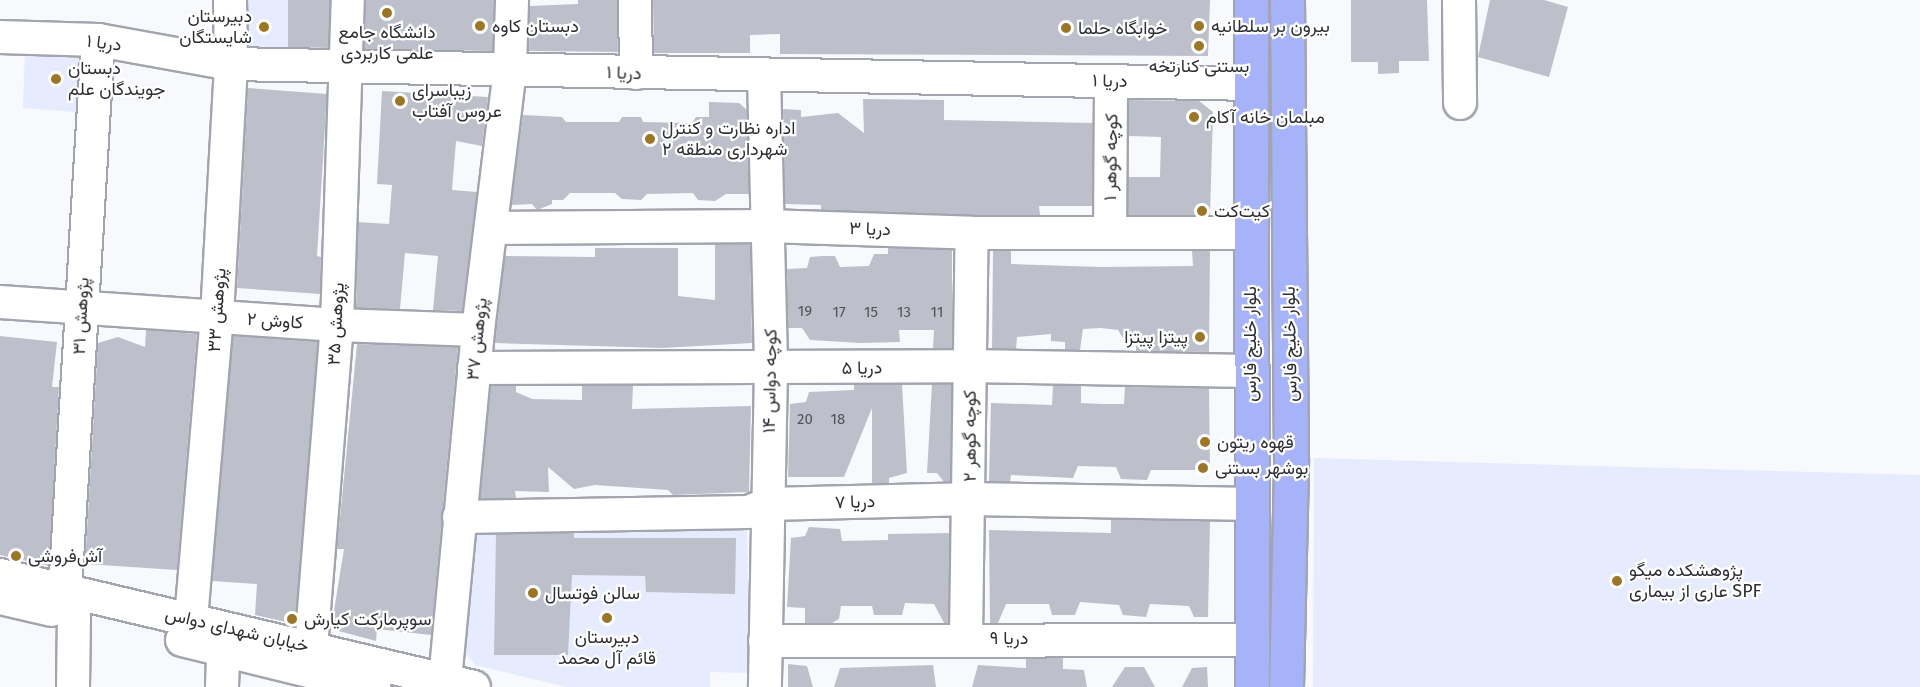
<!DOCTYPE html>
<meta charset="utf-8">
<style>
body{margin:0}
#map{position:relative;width:1920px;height:687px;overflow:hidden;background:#f8f9fd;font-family:"Fira Sans",Vazirmatn,sans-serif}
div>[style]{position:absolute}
.built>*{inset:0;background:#e6ecfd}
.building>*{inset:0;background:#bdc0ca}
.roads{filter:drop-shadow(2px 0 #a2a4ae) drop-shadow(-2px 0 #a2a4ae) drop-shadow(0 2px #a2a4ae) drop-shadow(0 -2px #a2a4ae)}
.minor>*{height:32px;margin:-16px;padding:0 16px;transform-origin:16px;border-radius:16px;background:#fff}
.major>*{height:33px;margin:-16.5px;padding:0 16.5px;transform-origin:16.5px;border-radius:16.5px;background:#a6b3f8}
.dots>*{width:16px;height:16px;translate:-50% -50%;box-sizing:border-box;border:3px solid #fff;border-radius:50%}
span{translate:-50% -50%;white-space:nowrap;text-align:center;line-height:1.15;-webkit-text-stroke:4.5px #fff;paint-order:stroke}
.number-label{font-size:15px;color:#525359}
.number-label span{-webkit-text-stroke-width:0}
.poi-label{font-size:18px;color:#2e2f33}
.right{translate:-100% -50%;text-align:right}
.left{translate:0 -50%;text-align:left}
.street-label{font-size:18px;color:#2e2f33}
</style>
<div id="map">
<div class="built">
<i style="clip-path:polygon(240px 0,288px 0,288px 55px,241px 54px)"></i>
<i style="clip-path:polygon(25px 49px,89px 50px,87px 113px,23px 108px)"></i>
<i style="clip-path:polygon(1314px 458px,1920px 475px,1920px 687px,1313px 687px)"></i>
<i style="clip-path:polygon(747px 526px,750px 673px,710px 672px,710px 687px,566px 687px,475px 665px,461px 647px,478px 528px)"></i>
</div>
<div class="building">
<i style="clip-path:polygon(288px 0,330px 0,328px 48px,288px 47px)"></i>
<i style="clip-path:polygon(366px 0,494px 0,493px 51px,364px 49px)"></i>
<i style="clip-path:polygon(578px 0,617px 0,618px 52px,529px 51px,530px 6px,578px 4px)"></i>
<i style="clip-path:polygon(653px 0,1210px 0,1208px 56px,780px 54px,780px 34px,750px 35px,750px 53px,654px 53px)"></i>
<i style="clip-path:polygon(1351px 0,1427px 0,1429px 61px,1399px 61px,1399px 73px,1378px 74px,1378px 62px,1351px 62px)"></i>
<i style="clip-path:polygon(1490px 0,1544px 0,1568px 7px,1549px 77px,1478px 57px)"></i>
<i style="clip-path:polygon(248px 88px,327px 94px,317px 256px,321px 257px,320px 294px,237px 288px)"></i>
<i style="clip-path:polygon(382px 91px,488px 97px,482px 146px,456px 141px,452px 190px,477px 192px,462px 311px,433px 310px,438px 256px,405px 253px,400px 309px,356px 308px,358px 222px,389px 224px,392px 185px,377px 184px)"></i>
<i style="clip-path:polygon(863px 99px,944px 100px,944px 120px,1093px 123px,1092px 206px,1039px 206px,1040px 215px,972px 215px,821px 210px,821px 205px,785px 204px,783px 109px,801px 110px,801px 117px,838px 113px,864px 133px)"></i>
<i style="clip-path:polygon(1129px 100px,1199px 101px,1213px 112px,1210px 215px,1128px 215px,1128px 177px,1160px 177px,1161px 137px,1129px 136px)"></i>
<i style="clip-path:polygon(709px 102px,739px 103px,747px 110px,749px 194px,726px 194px,715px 201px,698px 200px,693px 193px,647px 194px,641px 200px,622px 199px,615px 193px,570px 193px,563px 200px,552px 200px,552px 204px,537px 210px,532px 204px,511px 205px,523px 115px,562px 117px,566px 122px,619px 122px,622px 117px,641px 117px,643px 122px,692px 123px,696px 117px,709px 117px)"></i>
<i style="clip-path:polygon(715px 244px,750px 244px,752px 343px,662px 348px,495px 343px,505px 256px,595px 257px,595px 248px,678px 248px,678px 296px,715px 300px)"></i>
<i style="clip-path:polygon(888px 248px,952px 250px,952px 348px,933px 348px,934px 330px,899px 330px,900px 342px,860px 343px,810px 340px,802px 328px,788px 328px,787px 269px,807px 268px,810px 257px,822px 256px,835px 256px,840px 267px,869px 266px,874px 254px,888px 254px)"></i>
<i style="clip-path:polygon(993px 251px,1011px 251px,1011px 264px,1101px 267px,1193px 266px,1192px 251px,1210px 251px,1209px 352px,1136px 351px,1136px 341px,1125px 341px,1118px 330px,1101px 328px,1083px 329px,1080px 350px,1065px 350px,1065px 342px,1051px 341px,1051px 334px,1017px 337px,1016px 349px,992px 348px)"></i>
<i style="clip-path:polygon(146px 330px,197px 334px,177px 570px,85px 564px,98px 343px,118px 337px,145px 347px)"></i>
<i style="clip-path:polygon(0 336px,57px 342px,52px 387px,59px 387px,49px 566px,0 555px)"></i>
<i style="clip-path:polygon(233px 336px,318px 342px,295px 624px,255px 615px,257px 584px,212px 581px)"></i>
<i style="clip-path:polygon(357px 344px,458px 347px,431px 635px,377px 629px,376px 641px,331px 629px,344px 549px,337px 549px)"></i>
<i style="clip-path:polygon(854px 384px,902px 384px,907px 473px,889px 478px,889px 483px,872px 483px,872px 408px,844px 477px,788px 477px,790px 404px,806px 402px,809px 392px,854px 390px)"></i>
<i style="clip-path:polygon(932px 384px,952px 384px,950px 482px,944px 482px,937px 473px,927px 473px)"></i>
<i style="clip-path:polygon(633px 385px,632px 409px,751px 406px,749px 492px,673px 495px,668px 490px,595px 485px,574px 489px,548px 467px,549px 492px,515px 491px,516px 498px,480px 499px,491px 386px,516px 386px,516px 392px,532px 399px,582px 400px,582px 386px)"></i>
<i style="clip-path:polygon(1053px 385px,1081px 386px,1081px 403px,1102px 404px,1124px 404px,1125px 387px,1209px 388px,1210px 470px,1151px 470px,1147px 480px,1121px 479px,1116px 467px,1078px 466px,1073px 478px,1011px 475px,1010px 482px,989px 481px,991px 403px,1052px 405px)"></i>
<i style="clip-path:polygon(1111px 519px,1210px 521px,1208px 617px,1194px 617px,1189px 606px,1150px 604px,1146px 617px,1123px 615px,1119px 605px,1080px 602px,1075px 615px,1052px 615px,1049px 604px,1006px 604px,998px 623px,990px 623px,989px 530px,1111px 533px)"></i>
<i style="clip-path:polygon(809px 527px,840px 529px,842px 541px,888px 540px,888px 534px,950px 533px,948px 623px,944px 623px,934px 604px,905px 603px,902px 615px,874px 615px,872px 606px,841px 606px,839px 619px,832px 623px,805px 623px,805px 608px,787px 607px,791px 538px,805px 536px)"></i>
<i style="clip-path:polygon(574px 533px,574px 538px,736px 538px,735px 594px,646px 592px,645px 576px,572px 575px,568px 655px,494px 655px,496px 534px)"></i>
<i style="clip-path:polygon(1026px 658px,1063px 658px,1063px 669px,1084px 670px,1087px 687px,972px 687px,978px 665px,1026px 668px)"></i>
<i style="clip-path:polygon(788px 664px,807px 666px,813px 687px,788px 687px)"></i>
<i style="clip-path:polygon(933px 665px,936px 687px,834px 687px,840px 668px)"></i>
<i style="clip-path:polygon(1125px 667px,1144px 667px,1155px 687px,1112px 687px)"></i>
<i style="clip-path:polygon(1207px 667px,1208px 687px,1182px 687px,1192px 668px)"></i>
</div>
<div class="roads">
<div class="minor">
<i style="left:635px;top:0;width:73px;rotate:89.2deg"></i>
<i style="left:1459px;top:0;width:103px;rotate:89.4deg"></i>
<i style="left:0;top:37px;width:98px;rotate:1.8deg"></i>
<i style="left:98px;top:40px;width:135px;rotate:10.2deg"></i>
<i style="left:231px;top:64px;width:1019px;rotate:1.12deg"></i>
<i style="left:764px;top:76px;width:293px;rotate:88.6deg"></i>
<i style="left:771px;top:369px;width:318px;rotate:91.1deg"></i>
<i style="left:491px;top:228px;width:275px;rotate:-0.4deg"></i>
<i style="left:766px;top:226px;width:206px;rotate:1.9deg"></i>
<i style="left:972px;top:233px;width:278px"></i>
<i style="left:1110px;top:232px;width:151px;rotate:-89.6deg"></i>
<i style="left:0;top:302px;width:338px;rotate:3.9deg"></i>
<i style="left:337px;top:325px;width:141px;rotate:2deg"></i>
<i style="left:474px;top:368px;width:496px;rotate:-0.2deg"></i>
<i style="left:970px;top:366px;width:280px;rotate:1deg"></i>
<i style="left:459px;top:517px;width:289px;rotate:-1deg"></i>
<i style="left:748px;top:512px;width:22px;rotate:-22deg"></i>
<i style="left:768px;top:504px;width:203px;rotate:-1.4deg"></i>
<i style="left:971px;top:499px;width:282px;rotate:1deg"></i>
<i style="left:0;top:575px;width:487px;rotate:13.3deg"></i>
<i style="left:65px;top:592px;width:553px;rotate:-86.58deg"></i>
<i style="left:0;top:598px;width:53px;rotate:13deg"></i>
<i style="left:191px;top:619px;width:304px;rotate:-85.1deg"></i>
<i style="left:217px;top:316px;width:252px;rotate:-86.8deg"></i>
<i style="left:231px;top:64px;width:64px;rotate:-90.9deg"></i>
<i style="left:966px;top:638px;width:405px;rotate:-89.2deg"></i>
<i style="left:182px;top:640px;width:198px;rotate:13.8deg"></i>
<i style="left:765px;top:641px;width:488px;rotate:-0.1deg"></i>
<i style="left:311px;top:647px;width:323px;rotate:-85.4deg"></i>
<i style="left:337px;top:325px;width:325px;rotate:-88.1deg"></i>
<i style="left:445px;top:680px;width:352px;rotate:-84.6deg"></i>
<i style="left:478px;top:330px;width:263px;rotate:-83deg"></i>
<i style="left:510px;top:69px;width:69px;rotate:-88.3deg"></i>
<i style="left:73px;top:687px;width:72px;rotate:-89.2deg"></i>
<i style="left:222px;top:687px;width:38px;rotate:-88deg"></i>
</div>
<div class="major">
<i style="left:1251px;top:0;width:687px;rotate:89.92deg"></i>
<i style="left:1286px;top:687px;width:228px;rotate:-88.7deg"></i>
<i style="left:1291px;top:459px;width:459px;rotate:-90.5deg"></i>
</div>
</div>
<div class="dots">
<i style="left:387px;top:13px;background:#9c7723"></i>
<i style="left:480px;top:26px;background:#9c7723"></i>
<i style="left:1199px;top:26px;background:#9c7723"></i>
<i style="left:264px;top:27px;background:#9c7723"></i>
<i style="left:1066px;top:28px;background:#9c7723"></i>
<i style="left:1199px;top:46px;background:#9c7723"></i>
<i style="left:56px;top:79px;background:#9c7723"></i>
<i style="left:400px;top:101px;background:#9c7723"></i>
<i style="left:1194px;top:117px;background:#9c7723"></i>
<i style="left:650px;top:139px;background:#9c7723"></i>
<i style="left:1202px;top:211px;background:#9c7723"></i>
<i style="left:1200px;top:337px;background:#9c7723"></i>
<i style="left:1205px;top:442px;background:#9c7723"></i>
<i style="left:1203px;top:468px;background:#9c7723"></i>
<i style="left:16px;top:556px;background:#9c7723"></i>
<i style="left:1617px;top:581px;background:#9c7723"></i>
<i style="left:533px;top:593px;background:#9c7723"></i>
<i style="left:607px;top:618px;background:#9c7723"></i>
<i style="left:292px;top:619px;background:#9c7723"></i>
</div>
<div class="number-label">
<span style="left:805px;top:312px">19</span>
<span style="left:839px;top:313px">17</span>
<span style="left:871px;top:313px">15</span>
<span style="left:904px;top:313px">13</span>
<span style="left:937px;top:313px">11</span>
<span style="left:805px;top:420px">20</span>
<span style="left:838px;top:420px">18</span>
</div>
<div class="poi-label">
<span class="right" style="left:252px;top:27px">دبیرستان<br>شایستگان</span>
<span class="left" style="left:492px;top:26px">دبستان کاوه</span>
<span class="left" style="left:1211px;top:26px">بیرون بر سلطانیه</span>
<span class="left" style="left:1078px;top:28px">خوابگاه حلما</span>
<span style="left:387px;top:43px">دانشگاه جامع<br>علمی کاربردی</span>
<span style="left:1199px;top:66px">بستنی کنارتخه</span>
<span class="left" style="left:68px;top:79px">دبستان<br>جویندگان علم</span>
<span class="left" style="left:412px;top:101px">زیباسرای<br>عروس آفتاب</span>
<span class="left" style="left:1206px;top:117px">مبلمان خانه آکام</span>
<span class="left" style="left:662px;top:139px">اداره‌ نظارت و کنترل<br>شهرداری منطقه ۲</span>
<span class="left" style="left:1214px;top:211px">کیت‌کت</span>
<span class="right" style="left:1188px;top:337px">پیتزا پیتزا</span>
<span class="left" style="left:1217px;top:442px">قهوه ریتون</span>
<span class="left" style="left:1215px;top:468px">بوشهر بستنی</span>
<span class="left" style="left:28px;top:556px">آش‌فروشی</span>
<span class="left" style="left:1629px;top:581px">پژوهشکده میگو<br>عاری از بیماری SPF</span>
<span class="left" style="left:545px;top:593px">سالن فوتسال</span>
<span class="left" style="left:304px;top:619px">سوپرمارکت کیارش</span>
<span style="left:607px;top:648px">دبیرستان<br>قائم آل محمد</span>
</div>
<div class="street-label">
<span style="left:104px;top:43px;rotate:7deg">دریا ۱</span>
<span style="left:624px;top:73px;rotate:2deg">دریا ۱</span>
<span style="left:1110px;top:81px;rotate:1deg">دریا ۱</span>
<span style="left:1111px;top:157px;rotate:-89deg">کوچه گوهر ۱</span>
<span style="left:870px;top:229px;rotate:2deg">دریا ۳</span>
<span style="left:217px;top:310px;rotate:-86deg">پژوهش ۳۳</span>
<span style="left:81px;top:316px;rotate:-87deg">پژوهش ۳۱</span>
<span style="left:275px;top:321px;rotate:4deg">کاوش ۲</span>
<span style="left:336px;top:324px;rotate:-87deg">پژوهش ۳۵</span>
<span style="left:477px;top:339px;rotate:-84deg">پژوهش ۳۷</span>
<span style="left:1250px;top:344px;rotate:-90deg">بلوار خلیج‌ فارس</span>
<span style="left:1290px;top:344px;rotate:-91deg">بلوار خلیج ‌فارس</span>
<span style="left:862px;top:368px;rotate:-1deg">دریا ۵</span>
<span style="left:770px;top:381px;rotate:-89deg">کوچه دواس ۱۴</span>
<span style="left:970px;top:436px;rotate:-90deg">کوچه گوهر ۲</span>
<span style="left:855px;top:502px;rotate:-2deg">دریا ۷</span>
<span style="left:237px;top:630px;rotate:13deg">خیابان شهدای دواس</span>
<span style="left:1009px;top:638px">دریا ۹</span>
</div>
</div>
